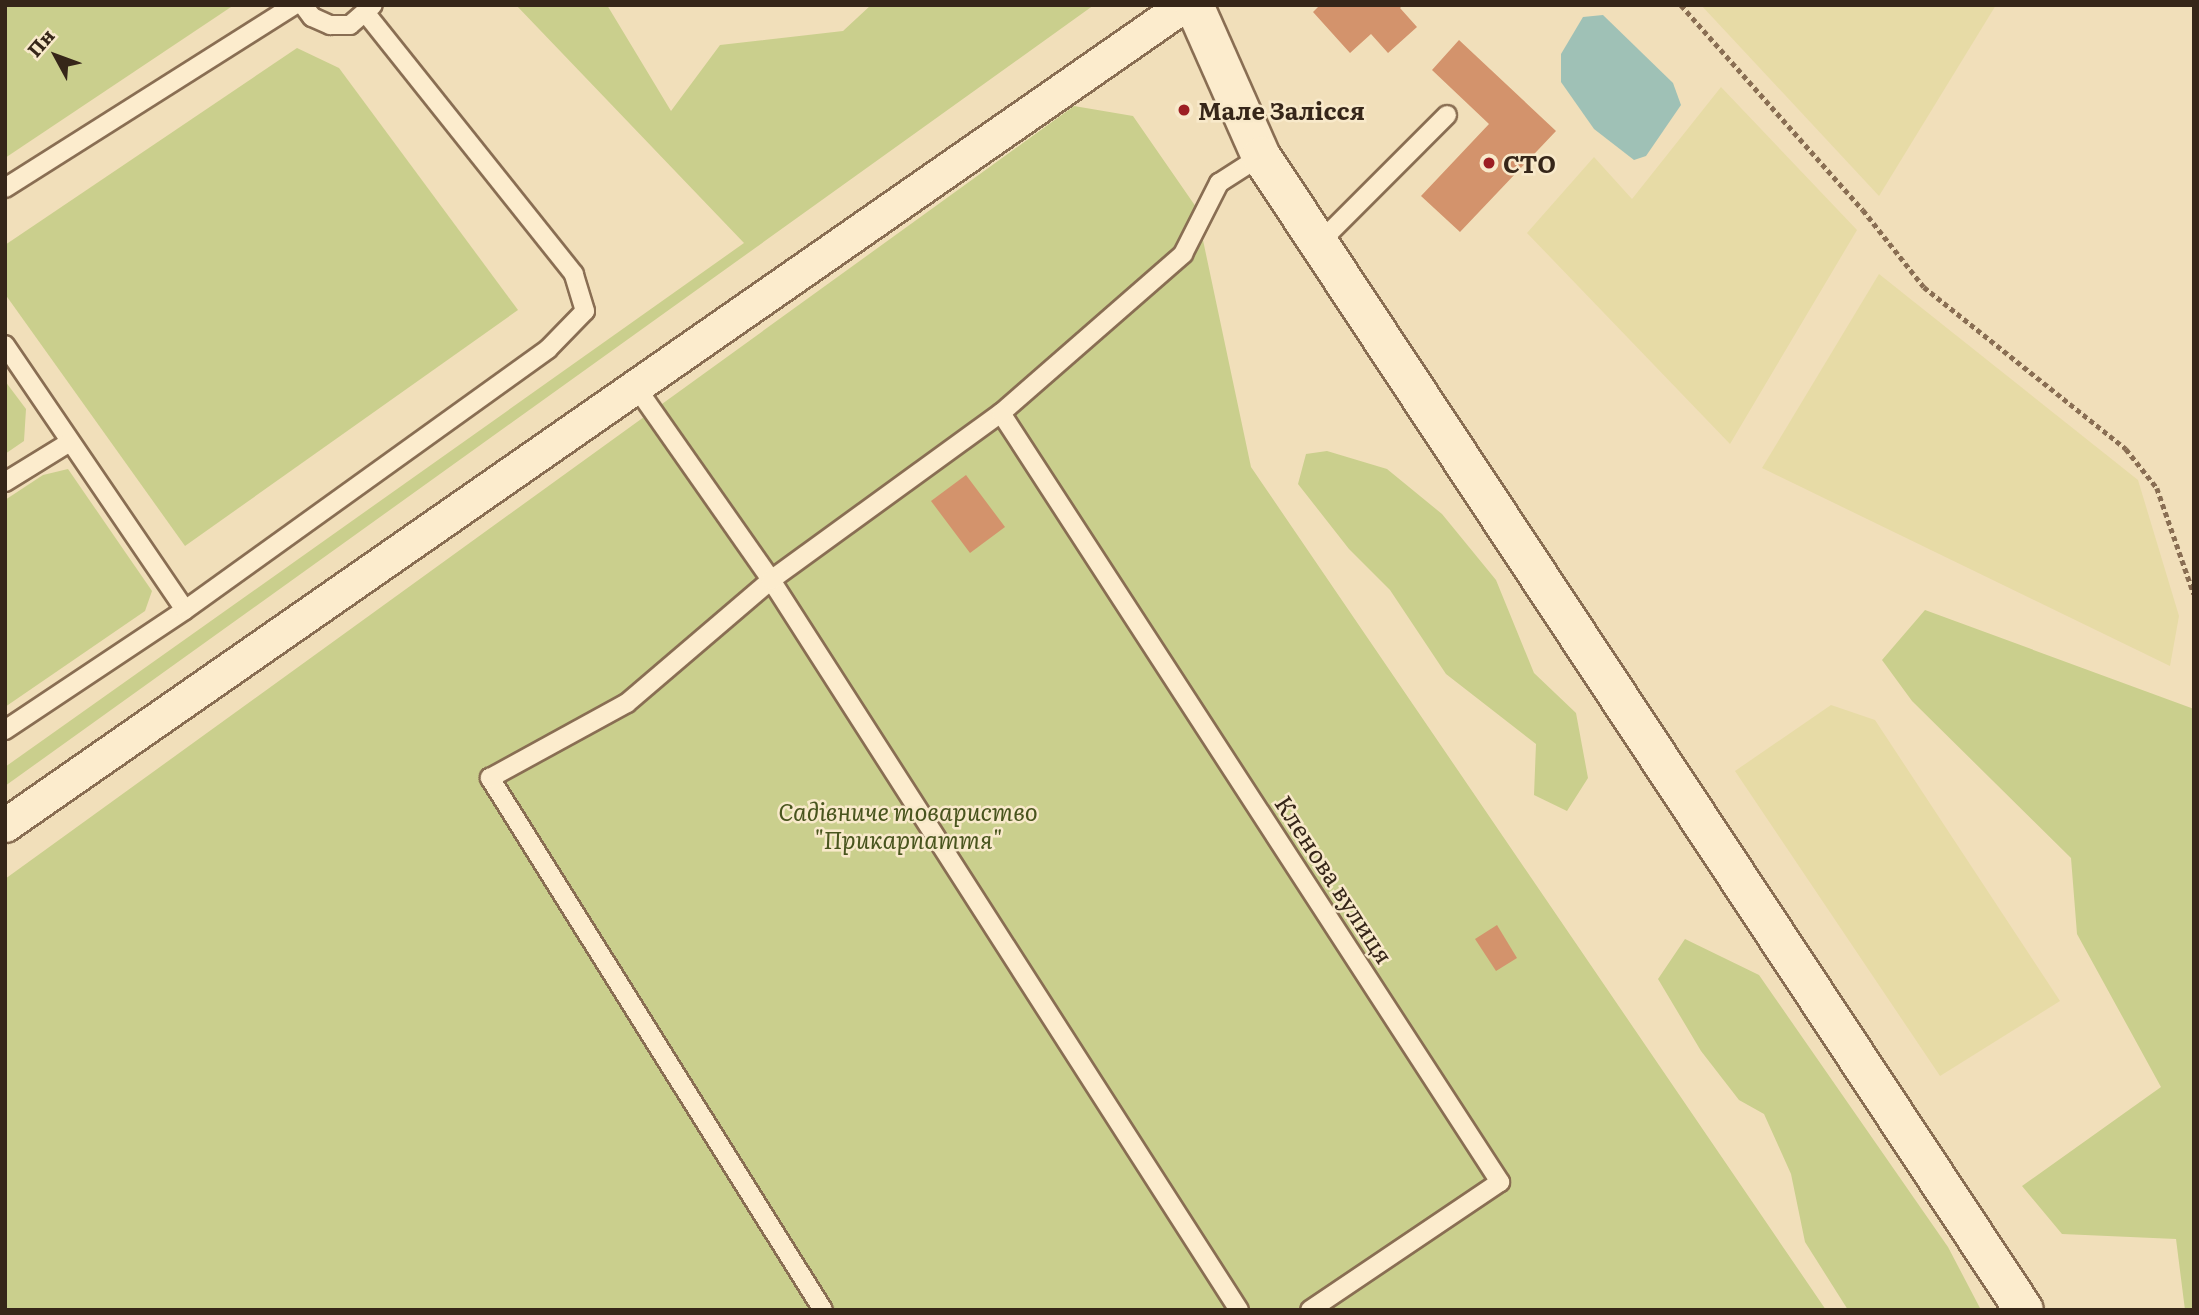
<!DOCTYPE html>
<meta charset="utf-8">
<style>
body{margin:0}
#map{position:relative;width:2199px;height:1315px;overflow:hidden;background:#f1dfba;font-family:Literata,serif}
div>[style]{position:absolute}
.farmland>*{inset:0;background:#e7dba6}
.green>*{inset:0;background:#cacf8d}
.water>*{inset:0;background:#9fc1b6}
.building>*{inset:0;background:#d3936c}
.path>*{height:4.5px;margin-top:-2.25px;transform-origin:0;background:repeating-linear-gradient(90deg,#896e53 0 5px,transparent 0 8.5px)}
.roads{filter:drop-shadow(2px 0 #896e53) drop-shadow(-2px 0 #896e53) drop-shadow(0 2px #896e53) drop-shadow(0 -2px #896e53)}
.lane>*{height:18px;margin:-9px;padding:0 9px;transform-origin:9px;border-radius:9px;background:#fceccd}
.street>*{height:33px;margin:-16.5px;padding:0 16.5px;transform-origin:16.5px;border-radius:16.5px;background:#fceccd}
.secondary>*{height:38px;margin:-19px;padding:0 19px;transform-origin:19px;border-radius:19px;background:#fceccd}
.dots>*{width:19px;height:19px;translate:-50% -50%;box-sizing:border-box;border:4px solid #f8e9ca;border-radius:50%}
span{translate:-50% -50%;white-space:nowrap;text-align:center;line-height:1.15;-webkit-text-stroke:5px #f8e9ca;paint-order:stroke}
.poi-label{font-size:24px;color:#362619;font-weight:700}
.left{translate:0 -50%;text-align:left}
.park-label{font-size:24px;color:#49551e;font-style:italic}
.street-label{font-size:24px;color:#362619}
.frame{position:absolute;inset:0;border:7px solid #362619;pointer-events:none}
.north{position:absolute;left:21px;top:21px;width:70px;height:70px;-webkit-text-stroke:5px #f8e9ca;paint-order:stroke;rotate:311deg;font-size:19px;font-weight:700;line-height:28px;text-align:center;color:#362619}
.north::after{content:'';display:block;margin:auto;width:24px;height:32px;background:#362619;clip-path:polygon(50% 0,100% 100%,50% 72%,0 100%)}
</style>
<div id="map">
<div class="farmland">
<i style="clip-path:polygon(1701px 5px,1996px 5px,1879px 196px)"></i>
<i style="clip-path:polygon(1721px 87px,1857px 230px,1730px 444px,1527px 233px,1594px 157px,1632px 199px)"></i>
<i style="clip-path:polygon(1879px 274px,2138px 480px,2179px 616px,2170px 666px,1762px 468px)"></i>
<i style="clip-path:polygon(1831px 705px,1875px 720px,2060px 1001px,1940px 1076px,1735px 771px)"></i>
</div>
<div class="green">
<i style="clip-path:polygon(5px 5px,234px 5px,5px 158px)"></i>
<i style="clip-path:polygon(516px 5px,607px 5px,671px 111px,720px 45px,843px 31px,871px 5px,1094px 5px,5px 786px,5px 767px,744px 243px)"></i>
<i style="clip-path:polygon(297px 48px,339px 68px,518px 310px,185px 546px,5px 294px,5px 245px)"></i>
<i style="clip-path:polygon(1074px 106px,1133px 116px,1196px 207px,1251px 467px,1826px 1310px,5px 1310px,5px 879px)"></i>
<i style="clip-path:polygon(5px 381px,26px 409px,24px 441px,5px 454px)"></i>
<i style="clip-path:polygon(1327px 451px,1387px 469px,1442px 514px,1496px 580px,1534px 673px,1576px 713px,1588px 778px,1567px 811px,1534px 795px,1536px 744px,1446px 674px,1390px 590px,1349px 549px,1298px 484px,1306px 454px)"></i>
<i style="clip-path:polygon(68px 469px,152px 591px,145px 611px,5px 707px,5px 500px,43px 475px)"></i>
<i style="clip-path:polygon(1925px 610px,2194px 709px,2194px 1310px,2185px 1310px,2176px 1239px,2062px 1234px,2022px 1186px,2161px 1087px,2077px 934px,2071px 858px,1912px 701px,1882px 660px)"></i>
<i style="clip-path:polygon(1685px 939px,1759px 975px,1948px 1247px,1981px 1310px,1848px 1310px,1805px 1242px,1791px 1174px,1764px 1114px,1739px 1100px,1701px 1051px,1658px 979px)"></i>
</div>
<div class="water">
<i style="clip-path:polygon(1603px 15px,1673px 83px,1681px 105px,1646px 156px,1634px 160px,1594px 129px,1561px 82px,1561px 54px,1583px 17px)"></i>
</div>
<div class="building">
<i style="clip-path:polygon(1320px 5px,1403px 5px,1400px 8px,1417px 27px,1388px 53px,1371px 34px,1350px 53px,1313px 12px)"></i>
<i style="clip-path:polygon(1459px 40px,1556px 131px,1460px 232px,1421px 196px,1489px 124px,1432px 70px)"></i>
<i style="clip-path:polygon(966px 475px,1005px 527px,970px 553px,931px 501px)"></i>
<i style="clip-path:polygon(1497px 925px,1517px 958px,1496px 971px,1475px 939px)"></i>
</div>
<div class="path">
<i style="left:1681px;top:5px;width:274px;rotate:48.4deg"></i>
<i style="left:1863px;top:210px;width:98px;rotate:51.6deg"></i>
<i style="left:1924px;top:287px;width:259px;rotate:38.7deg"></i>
<i style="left:2126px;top:449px;width:50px;rotate:51.5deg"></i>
<i style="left:2157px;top:488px;width:112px;rotate:70.8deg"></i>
</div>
<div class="roads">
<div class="lane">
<i style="left:303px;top:5px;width:15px;rotate:53deg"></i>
<i style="left:312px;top:17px;width:20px;rotate:24deg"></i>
<i style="left:330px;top:25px;width:20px"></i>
<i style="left:350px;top:25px;width:30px;rotate:-41deg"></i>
<i style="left:5px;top:188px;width:342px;rotate:-32.3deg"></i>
<i style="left:1319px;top:243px;width:181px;rotate:-45deg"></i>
<i style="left:5px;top:345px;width:320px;rotate:55.8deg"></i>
<i style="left:636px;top:387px;width:236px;rotate:55deg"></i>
<i style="left:771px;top:580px;width:867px;rotate:57.34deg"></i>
<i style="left:1001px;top:413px;width:917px;rotate:57.02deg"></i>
<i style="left:1500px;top:1182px;width:229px;rotate:146deg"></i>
<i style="left:5px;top:482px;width:76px;rotate:-31.6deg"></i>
<i style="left:5px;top:730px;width:216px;rotate:-33.7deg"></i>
<i style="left:185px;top:610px;width:447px;rotate:-35.7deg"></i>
<i style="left:548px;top:349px;width:53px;rotate:-45.8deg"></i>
<i style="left:585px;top:311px;width:39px;rotate:-107deg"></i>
<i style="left:574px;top:274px;width:332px;rotate:-128.6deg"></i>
<i style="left:823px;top:1310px;width:628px;rotate:-122.04deg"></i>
<i style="left:490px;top:778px;width:156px;rotate:-28.7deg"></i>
<i style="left:627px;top:703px;width:189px;rotate:-40.5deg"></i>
<i style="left:771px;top:580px;width:284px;rotate:-36deg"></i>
<i style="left:1001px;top:413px;width:242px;rotate:-41.1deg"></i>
<i style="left:1183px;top:254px;width:80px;rotate:-63.1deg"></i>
<i style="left:1219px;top:183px;width:50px;rotate:-32.7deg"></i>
</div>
<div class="street">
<i style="left:5px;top:825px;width:1436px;rotate:-34.82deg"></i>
</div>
<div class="secondary">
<i style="left:1194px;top:5px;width:165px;rotate:66.1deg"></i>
<i style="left:1261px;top:156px;width:1383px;rotate:56.53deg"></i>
</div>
</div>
<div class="dots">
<i style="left:1184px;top:110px;background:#9c1e23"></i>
<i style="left:1489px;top:163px;background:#9c1e23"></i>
</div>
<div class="poi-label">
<span class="left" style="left:1198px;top:110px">Мале Залісся</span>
<span class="left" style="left:1503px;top:163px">СТО</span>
</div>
<div class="park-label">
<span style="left:908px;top:825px">Садівниче товариство<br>"Прикарпаття"</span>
</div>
<div class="street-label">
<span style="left:1335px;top:879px;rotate:57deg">Кленова вулиця</span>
</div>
<div class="frame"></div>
<div class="north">Пн</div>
</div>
